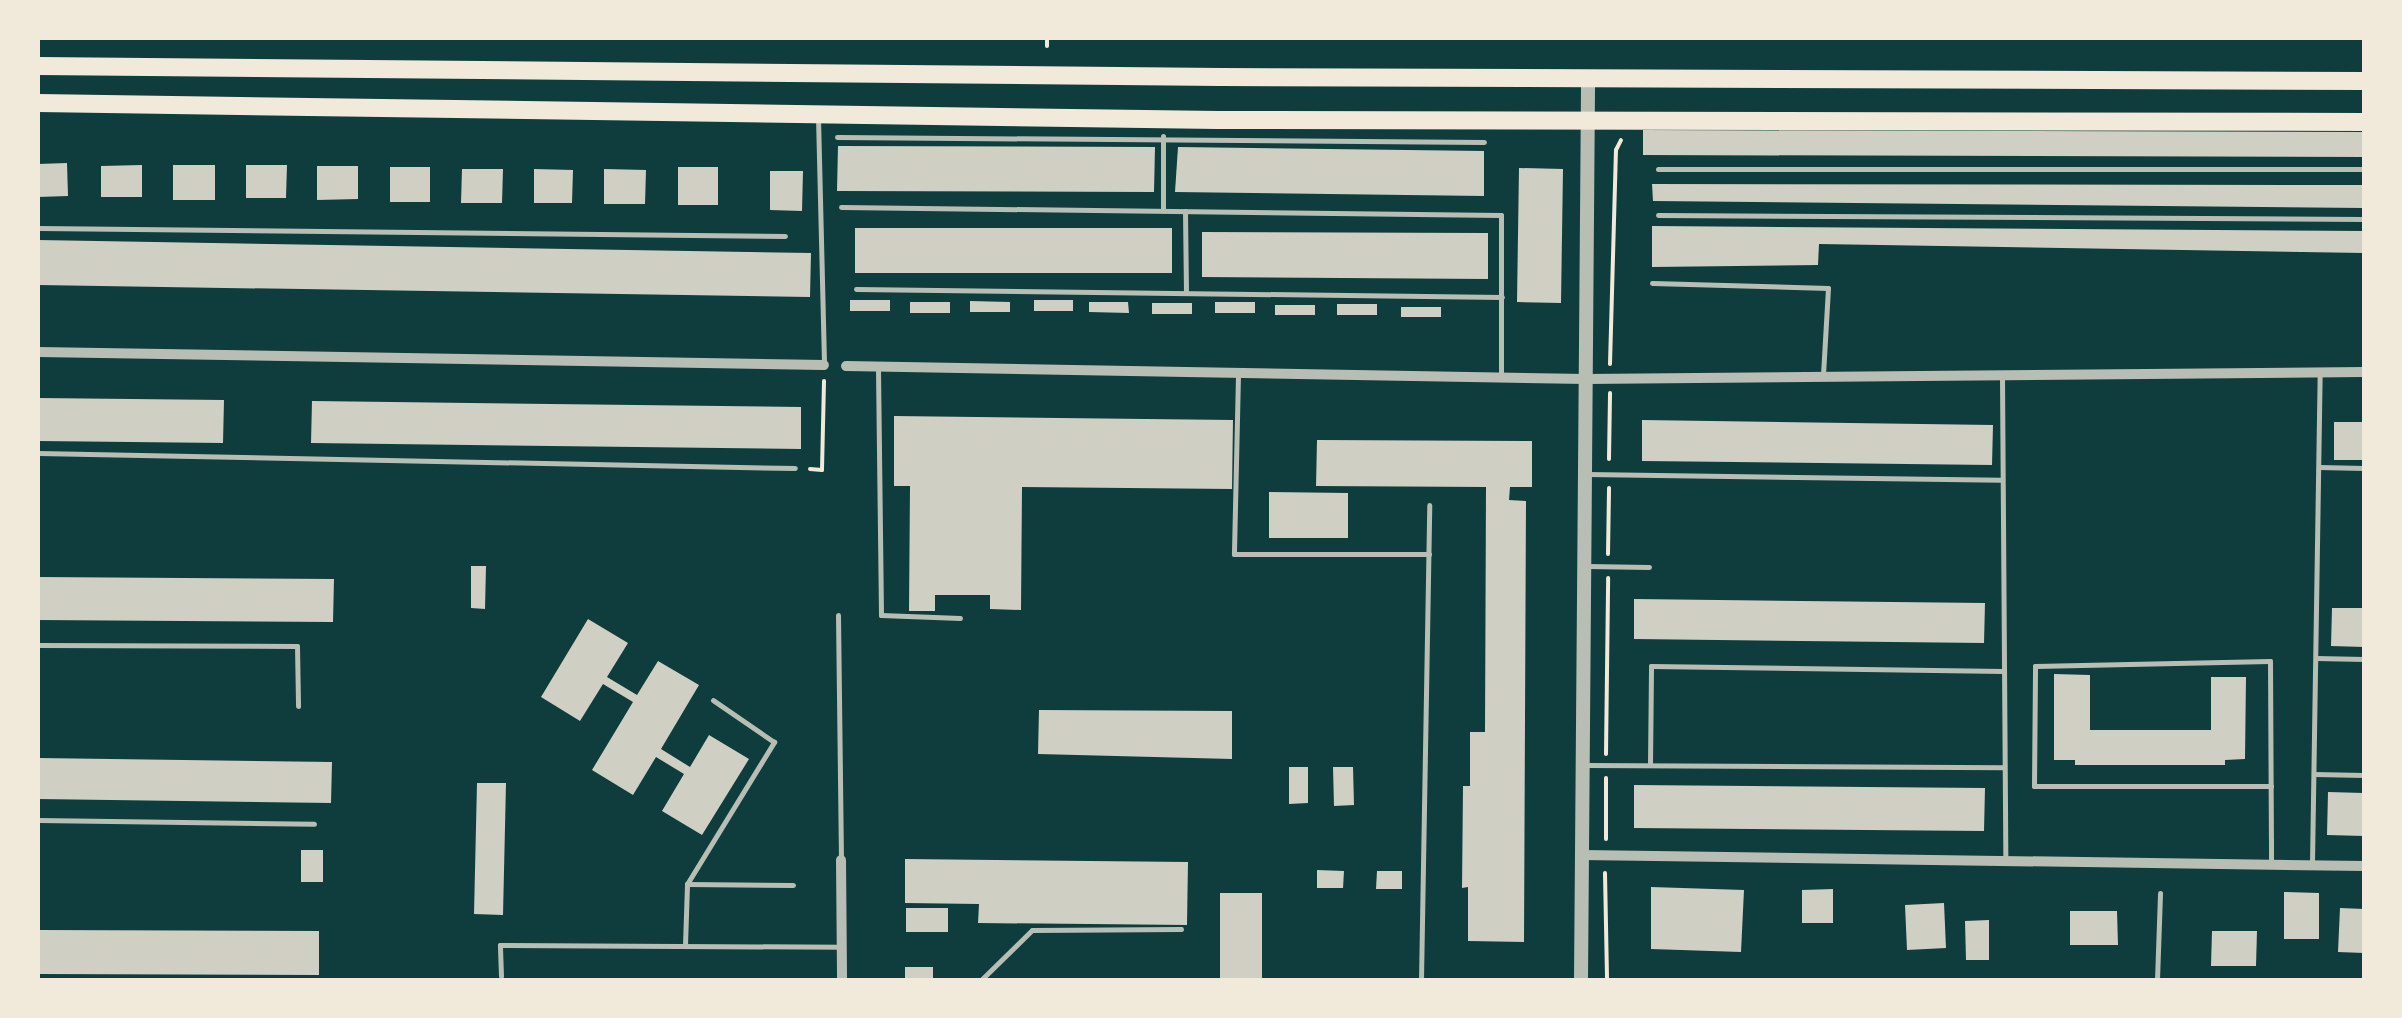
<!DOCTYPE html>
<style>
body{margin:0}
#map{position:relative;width:2402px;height:1018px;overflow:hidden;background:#0f3d3e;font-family:Roboto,sans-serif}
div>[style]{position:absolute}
.building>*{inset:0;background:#cfcfc3}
.path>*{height:4px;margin:-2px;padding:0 2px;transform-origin:2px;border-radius:2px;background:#f1e9da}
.service>*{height:5px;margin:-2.5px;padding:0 2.5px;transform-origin:2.5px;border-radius:2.5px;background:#b8beb3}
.minor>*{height:10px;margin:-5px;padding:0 5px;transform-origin:5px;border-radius:5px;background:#b8beb3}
.tertiary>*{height:14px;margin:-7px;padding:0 7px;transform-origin:7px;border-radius:7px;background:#b8beb3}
.primary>*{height:18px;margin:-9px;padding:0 9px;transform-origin:9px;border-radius:9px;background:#f1e9da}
span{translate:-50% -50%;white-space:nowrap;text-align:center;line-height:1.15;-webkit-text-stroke:8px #f1e9da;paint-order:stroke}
.frame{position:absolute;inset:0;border:40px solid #f1e9da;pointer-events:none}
</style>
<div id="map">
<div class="building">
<i style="clip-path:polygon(1643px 130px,2364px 132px,2364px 157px,1643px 155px)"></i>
<i style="clip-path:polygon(838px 146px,1155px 147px,1154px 192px,837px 191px)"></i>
<i style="clip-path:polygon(1178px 147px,1484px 151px,1484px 196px,1175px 192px)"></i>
<i style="clip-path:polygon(67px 163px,68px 196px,38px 197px,38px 164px)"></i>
<i style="clip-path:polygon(142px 165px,142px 197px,101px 197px,101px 166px)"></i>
<i style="clip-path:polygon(173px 165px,215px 165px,215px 200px,173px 200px)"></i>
<i style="clip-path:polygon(246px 165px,287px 165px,286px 198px,246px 198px)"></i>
<i style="clip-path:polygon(317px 166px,358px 166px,358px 199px,317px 200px)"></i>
<i style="clip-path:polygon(390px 167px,430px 167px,430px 202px,390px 202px)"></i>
<i style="clip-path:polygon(678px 167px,718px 167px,718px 205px,678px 205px)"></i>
<i style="clip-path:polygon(1519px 168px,1563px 169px,1561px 303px,1517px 302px)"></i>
<i style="clip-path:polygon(462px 169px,503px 169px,502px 203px,461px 203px)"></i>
<i style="clip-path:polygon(534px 169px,573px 170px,572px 203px,534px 203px)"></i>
<i style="clip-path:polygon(604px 169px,646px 170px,645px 204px,604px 204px)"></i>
<i style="clip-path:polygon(770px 171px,803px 171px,802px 211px,770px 210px)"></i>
<i style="clip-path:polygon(1652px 184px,2364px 185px,2364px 208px,1653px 201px)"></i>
<i style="clip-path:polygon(1652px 226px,2364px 231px,2364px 253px,1819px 244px,1818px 265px,1652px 267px)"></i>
<i style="clip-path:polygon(855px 228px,1172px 228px,1172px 273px,855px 273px)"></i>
<i style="clip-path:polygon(1202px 232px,1488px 233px,1488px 279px,1202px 277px)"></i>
<i style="clip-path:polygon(38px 240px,811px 253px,810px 297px,38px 285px)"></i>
<i style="clip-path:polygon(850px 300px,890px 300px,890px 311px,850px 311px)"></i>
<i style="clip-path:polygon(1034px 300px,1073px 300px,1073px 311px,1034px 311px)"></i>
<i style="clip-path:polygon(970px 301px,1010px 302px,1010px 312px,970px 312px)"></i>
<i style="clip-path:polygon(910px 302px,950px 302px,950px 313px,910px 313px)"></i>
<i style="clip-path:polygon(1089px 302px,1128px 302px,1129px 313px,1089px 312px)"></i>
<i style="clip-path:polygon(1215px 302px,1255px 302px,1255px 313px,1215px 313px)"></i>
<i style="clip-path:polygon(1152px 303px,1192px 303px,1192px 314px,1152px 314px)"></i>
<i style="clip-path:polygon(1337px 304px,1377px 304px,1377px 315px,1337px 315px)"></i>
<i style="clip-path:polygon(1275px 305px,1315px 305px,1315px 315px,1275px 315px)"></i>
<i style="clip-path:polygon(1401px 307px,1441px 307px,1441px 317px,1401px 317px)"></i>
<i style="clip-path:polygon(38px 398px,224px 400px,223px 443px,38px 441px)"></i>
<i style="clip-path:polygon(312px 401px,801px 407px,801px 449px,311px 443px)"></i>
<i style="clip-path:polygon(894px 416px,1233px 420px,1232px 489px,1022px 487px,1021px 610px,990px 609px,990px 595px,935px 595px,935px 611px,909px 611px,910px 486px,894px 486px)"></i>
<i style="clip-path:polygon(1642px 420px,1993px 425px,1992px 465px,1642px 461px)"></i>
<i style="clip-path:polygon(2334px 422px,2364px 422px,2364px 460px,2334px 460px)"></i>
<i style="clip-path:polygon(1317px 440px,1532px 441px,1532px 487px,1510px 487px,1509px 500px,1526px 501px,1524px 942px,1468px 941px,1468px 887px,1462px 888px,1463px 786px,1470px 786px,1470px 732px,1485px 732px,1486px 487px,1316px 486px)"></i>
<i style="clip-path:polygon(1269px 492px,1348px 493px,1348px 538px,1269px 538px)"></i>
<i style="clip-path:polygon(471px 566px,486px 566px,485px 609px,471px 608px)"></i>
<i style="clip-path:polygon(38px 577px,334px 579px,333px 622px,38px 620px)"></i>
<i style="clip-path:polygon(1634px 599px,1985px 603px,1984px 643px,1634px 639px)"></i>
<i style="clip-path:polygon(2332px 608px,2364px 608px,2364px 647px,2331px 646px)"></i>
<i style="clip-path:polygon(588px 619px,628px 643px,607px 677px,637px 695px,658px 661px,699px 685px,661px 749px,690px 767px,709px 735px,749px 759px,702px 835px,662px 811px,684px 774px,656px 757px,633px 795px,592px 770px,633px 702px,603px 684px,580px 721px,541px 697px)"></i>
<i style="clip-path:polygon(2054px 674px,2090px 675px,2090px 730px,2211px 730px,2211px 677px,2246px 677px,2245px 759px,2225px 760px,2225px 765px,2075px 765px,2075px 760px,2054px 760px)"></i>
<i style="clip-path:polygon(1039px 710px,1232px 711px,1232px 759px,1038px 754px)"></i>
<i style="clip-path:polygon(38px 758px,332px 762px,331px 803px,38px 799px)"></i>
<i style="clip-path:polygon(1289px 767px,1308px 767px,1308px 803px,1289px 804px)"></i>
<i style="clip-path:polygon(1333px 767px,1353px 767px,1354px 805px,1334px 806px)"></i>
<i style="clip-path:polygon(477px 783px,506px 783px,503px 915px,474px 914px)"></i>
<i style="clip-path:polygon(1634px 785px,1985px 788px,1984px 831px,1634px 828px)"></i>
<i style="clip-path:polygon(2328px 792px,2364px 793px,2364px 836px,2327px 835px)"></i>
<i style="clip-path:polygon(301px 850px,323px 850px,323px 882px,301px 882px)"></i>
<i style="clip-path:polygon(905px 859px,1188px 862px,1187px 925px,978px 923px,979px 904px,905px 903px)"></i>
<i style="clip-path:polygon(1317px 870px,1344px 871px,1343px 888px,1317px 888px)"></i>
<i style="clip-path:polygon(1377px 871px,1402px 871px,1402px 889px,1376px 889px)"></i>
<i style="clip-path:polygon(1651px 887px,1744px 890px,1741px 952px,1651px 949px)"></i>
<i style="clip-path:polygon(1833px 889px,1833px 923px,1802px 923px,1802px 890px)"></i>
<i style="clip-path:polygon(2284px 892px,2319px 893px,2319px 939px,2284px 939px)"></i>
<i style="clip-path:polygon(1220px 893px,1262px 893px,1262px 980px,1220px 980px)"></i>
<i style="clip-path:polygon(1944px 903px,1946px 948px,1907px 950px,1905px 905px)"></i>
<i style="clip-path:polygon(906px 908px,948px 908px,948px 932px,906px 932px)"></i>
<i style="clip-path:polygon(2340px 908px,2364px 909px,2364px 953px,2338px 952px)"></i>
<i style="clip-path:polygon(2070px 911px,2117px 911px,2118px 945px,2070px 945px)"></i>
<i style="clip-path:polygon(1989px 920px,1989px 960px,1966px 960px,1965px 921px)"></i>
<i style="clip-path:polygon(38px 930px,319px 931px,319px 975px,38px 974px)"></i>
<i style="clip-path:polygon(2212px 931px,2257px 931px,2256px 966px,2211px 966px)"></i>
<i style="clip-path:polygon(905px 967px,933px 967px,933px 980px,905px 980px)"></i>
</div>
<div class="path">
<i style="left:1047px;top:46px;width:8px;rotate:-90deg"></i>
<i style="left:1610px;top:364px;width:214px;rotate:-88.4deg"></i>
<i style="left:1616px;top:150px;width:11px;rotate:-63deg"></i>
<i style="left:1609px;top:459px;width:66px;rotate:-89.1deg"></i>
<i style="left:810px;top:469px;width:12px;rotate:5deg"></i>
<i style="left:822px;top:470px;width:89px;rotate:-88.7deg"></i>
<i style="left:1608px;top:554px;width:66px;rotate:-89.1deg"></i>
<i style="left:1606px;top:754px;width:176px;rotate:-89.3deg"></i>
<i style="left:1606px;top:839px;width:61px;rotate:-90deg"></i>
<i style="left:1605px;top:873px;width:107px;rotate:88.9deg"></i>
</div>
<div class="service">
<i style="left:818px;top:117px;width:248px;rotate:88.6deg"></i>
<i style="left:1163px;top:136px;width:74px;rotate:90deg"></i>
<i style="left:837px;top:137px;width:647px;rotate:0.44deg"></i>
<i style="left:1658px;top:169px;width:706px"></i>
<i style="left:841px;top:207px;width:660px;rotate:0.69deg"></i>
<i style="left:1501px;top:215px;width:162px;rotate:90deg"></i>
<i style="left:1185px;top:211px;width:82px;rotate:89.3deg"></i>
<i style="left:1658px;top:215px;width:706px;rotate:0.32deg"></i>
<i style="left:38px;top:228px;width:747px;rotate:0.61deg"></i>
<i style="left:1652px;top:283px;width:176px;rotate:1.6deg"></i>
<i style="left:1828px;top:288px;width:88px;rotate:93.3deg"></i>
<i style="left:856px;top:289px;width:646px;rotate:0.71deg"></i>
<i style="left:878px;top:369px;width:246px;rotate:89.3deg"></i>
<i style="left:881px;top:615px;width:79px;rotate:2.2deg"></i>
<i style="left:1238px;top:375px;width:179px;rotate:91.3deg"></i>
<i style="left:1234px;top:554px;width:195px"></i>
<i style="left:2002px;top:377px;width:482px;rotate:89.6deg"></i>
<i style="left:38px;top:453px;width:757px;rotate:1.14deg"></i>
<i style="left:2319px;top:467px;width:45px;rotate:1.3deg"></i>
<i style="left:1587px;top:474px;width:414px;rotate:0.8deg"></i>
<i style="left:1587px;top:566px;width:62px;rotate:0.9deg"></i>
<i style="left:838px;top:615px;width:245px;rotate:89.3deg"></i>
<i style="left:38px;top:645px;width:259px;rotate:0.2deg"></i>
<i style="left:297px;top:646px;width:60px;rotate:89deg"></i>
<i style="left:2316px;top:658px;width:48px;rotate:1.2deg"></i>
<i style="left:1586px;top:765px;width:417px;rotate:0.3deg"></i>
<i style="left:1650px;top:765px;width:99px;rotate:-89.4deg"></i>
<i style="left:1651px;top:666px;width:352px;rotate:0.8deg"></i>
<i style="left:2314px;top:774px;width:50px;rotate:1.1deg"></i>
<i style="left:2271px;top:786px;width:237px;rotate:180deg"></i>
<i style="left:2034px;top:786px;width:120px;rotate:-89.5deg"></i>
<i style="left:2035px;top:666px;width:235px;rotate:-1.2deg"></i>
<i style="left:2270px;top:661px;width:179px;rotate:89.7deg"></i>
<i style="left:2271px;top:840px;width:22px;rotate:90deg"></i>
<i style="left:38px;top:820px;width:276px;rotate:0.8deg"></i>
<i style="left:2312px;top:863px;width:489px;rotate:-89.1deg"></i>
<i style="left:687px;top:884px;width:167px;rotate:-58.5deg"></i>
<i style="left:774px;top:742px;width:74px;rotate:-145.5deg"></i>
<i style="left:685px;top:945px;width:61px;rotate:-88.1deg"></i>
<i style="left:687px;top:884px;width:106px;rotate:0.5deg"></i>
<i style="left:501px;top:976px;width:31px;rotate:-92deg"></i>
<i style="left:500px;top:945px;width:342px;rotate:0.3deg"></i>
<i style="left:981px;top:980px;width:71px;rotate:-44.4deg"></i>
<i style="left:1032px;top:930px;width:149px;rotate:-0.4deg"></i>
<i style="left:1421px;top:980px;width:475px;rotate:-89deg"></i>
<i style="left:2157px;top:980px;width:87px;rotate:-88deg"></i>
</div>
<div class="minor">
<i style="left:38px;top:352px;width:786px;rotate:0.95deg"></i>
<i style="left:846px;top:366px;width:740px;rotate:1.01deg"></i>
<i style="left:1586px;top:379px;width:778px;rotate:-0.52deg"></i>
<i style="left:1582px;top:855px;width:782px;rotate:0.81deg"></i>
<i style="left:841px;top:860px;width:120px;rotate:89.5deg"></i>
</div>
<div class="tertiary">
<i style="left:1581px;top:980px;width:901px;rotate:-89.55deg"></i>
</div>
<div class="primary">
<i style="left:38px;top:66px;width:1183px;rotate:0.53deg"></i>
<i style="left:1221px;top:77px;width:1143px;rotate:0.2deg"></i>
<i style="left:38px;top:103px;width:1180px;rotate:0.83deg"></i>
<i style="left:1218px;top:120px;width:1146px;rotate:0.1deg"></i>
</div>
<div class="frame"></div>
</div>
